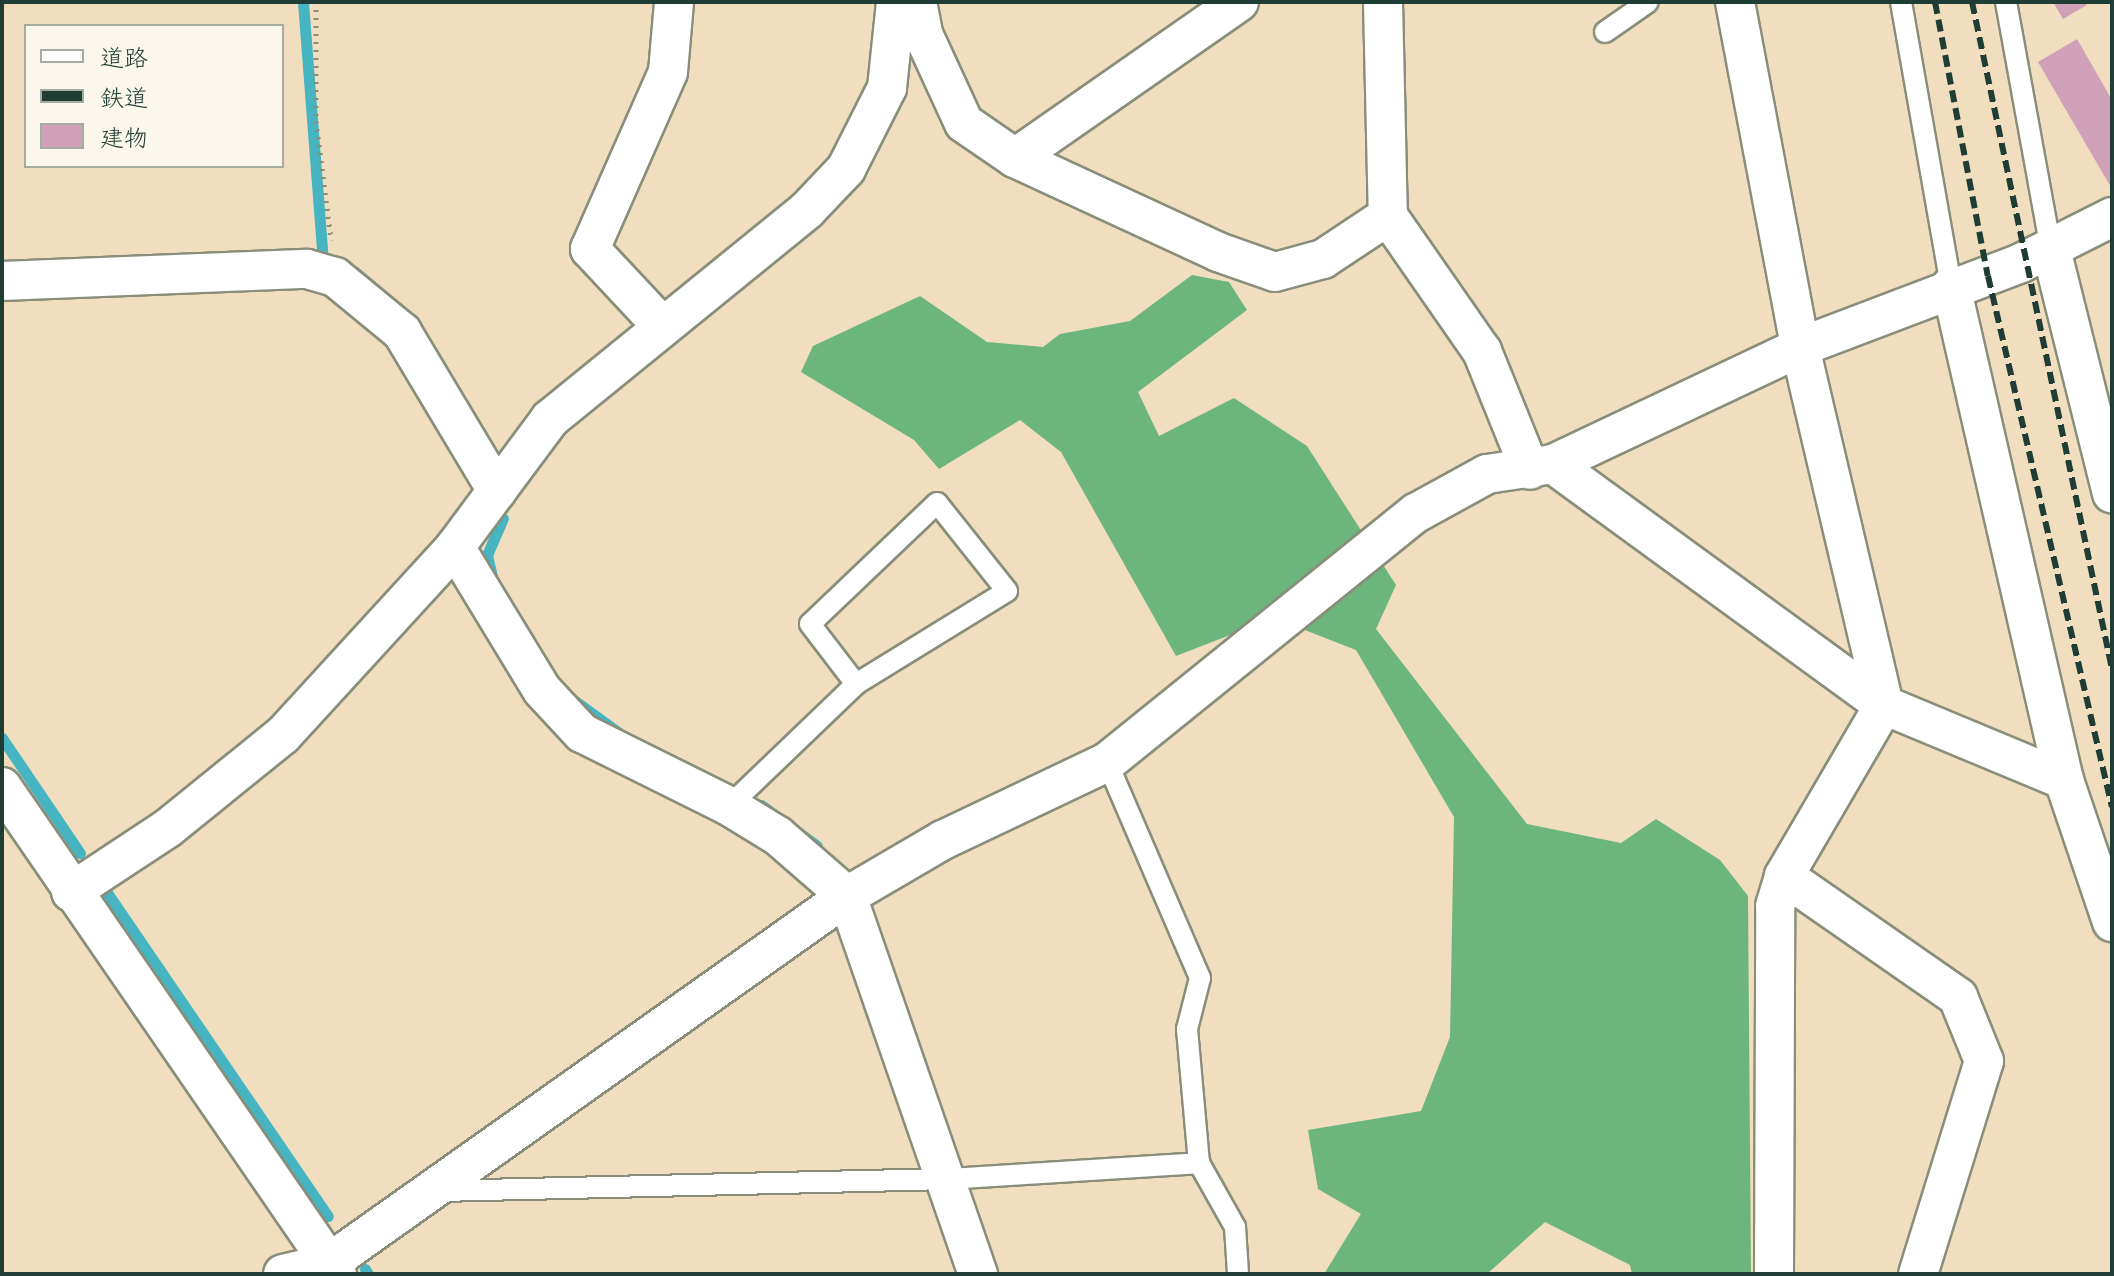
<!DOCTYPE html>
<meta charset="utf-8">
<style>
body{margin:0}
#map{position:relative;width:2114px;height:1276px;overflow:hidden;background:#f1debf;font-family:"Shantell Sans","Klee One",sans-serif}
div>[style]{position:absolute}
.forest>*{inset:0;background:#6cb57c}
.stream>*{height:11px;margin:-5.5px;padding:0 5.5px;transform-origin:5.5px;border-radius:5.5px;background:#47b5c1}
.building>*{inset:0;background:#d0a0b9}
.path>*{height:5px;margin-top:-2.5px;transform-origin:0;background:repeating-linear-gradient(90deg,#888e7a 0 2px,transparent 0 8px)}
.roads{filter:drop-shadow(2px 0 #888e7a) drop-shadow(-2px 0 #888e7a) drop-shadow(0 2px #888e7a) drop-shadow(0 -2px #888e7a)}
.service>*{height:20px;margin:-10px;padding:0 10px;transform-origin:10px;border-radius:10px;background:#fff}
.minor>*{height:38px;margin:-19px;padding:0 19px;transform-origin:19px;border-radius:19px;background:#fff}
.rail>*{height:6px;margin-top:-3px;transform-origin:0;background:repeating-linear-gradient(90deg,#1f3d34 0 12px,transparent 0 18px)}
span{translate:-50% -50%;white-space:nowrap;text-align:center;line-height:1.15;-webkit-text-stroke:8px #fbf7ec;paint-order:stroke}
.frame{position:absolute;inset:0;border:4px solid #1f3d34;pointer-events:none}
.legend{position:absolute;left:24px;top:24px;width:260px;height:144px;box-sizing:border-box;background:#fbf7ec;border:2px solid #a3ada2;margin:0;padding:10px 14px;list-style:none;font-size:24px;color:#1f3d34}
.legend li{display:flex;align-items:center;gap:16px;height:40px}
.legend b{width:40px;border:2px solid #a3ada2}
</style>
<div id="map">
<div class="forest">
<i style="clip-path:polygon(1192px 275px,1229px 282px,1247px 310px,1138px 392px,1159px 436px,1234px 398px,1307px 446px,1396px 585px,1376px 629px,1527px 824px,1621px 843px,1656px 819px,1720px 860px,1748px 896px,1751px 1274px,1632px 1274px,1630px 1265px,1545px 1222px,1487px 1274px,1324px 1274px,1361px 1214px,1318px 1189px,1308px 1130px,1421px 1111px,1450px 1037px,1454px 817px,1356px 650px,1274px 618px,1176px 656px,1061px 452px,1020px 420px,939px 469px,914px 440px,801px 372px,813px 346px,920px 296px,987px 342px,1043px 347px,1060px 334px,1130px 321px)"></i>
</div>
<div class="stream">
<i style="left:303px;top:2px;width:250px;rotate:85.6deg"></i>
<i style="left:354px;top:271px;width:57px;rotate:40.1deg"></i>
<i style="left:493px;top:581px;width:27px;rotate:-103deg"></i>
<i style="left:487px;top:555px;width:40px;rotate:-66.6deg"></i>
<i style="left:575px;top:701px;width:54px;rotate:36deg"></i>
<i style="left:2px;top:738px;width:139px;rotate:55.9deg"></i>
<i style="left:761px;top:805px;width:69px;rotate:36.2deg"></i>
<i style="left:108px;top:894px;width:390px;rotate:55.7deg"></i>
<i style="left:365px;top:1269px;width:6px;rotate:59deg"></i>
</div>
<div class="building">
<i style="clip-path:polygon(2053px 2px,2085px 2px,2087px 5px,2063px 19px)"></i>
<i style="clip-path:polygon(2077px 39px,2112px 100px,2112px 189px,2038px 62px)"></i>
</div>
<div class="path">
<i style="left:316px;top:2px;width:119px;rotate:90deg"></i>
<i style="left:316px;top:121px;width:120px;rotate:82.8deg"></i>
</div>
<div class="roads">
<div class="service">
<i style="left:1901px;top:2px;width:288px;rotate:80deg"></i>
<i style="left:2006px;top:2px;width:251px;rotate:79.7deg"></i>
<i style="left:1605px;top:32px;width:52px;rotate:-34.9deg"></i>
<i style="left:1107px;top:762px;width:235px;rotate:66.7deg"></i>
<i style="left:1200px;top:978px;width:53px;rotate:104.3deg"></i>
<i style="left:1187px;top:1029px;width:135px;rotate:84.9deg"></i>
<i style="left:1199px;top:1163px;width:73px;rotate:60.6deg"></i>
<i style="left:1235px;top:1227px;width:47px;rotate:86.3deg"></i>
<i style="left:729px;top:806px;width:176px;rotate:-43.8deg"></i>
<i style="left:856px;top:684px;width:177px;rotate:-31.6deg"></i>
<i style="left:1007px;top:591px;width:112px;rotate:-128.5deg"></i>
<i style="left:937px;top:503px;width:175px;rotate:136.4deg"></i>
<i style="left:810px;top:624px;width:76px;rotate:52.5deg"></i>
<i style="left:439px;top:1191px;width:509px;rotate:-1.35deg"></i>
<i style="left:948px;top:1179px;width:252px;rotate:-3.6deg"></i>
</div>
<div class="minor">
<i style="left:917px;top:2px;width:33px;rotate:79deg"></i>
<i style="left:923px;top:34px;width:98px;rotate:65.3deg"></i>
<i style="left:964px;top:123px;width:62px;rotate:34.5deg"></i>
<i style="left:1015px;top:158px;width:224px;rotate:24.8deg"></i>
<i style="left:1218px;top:252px;width:60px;rotate:19.3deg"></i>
<i style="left:1275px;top:272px;width:50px;rotate:-15.2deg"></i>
<i style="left:1323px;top:259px;width:78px;rotate:-33.5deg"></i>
<i style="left:1383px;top:2px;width:214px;rotate:88.7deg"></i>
<i style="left:1388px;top:216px;width:165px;rotate:55.2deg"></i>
<i style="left:1482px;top:351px;width:128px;rotate:68deg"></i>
<i style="left:1735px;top:2px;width:351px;rotate:79.3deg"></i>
<i style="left:1800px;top:347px;width:368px;rotate:76.8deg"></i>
<i style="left:1884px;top:705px;width:198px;rotate:120.3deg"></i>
<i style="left:1784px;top:876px;width:212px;rotate:34.8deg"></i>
<i style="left:1958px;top:997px;width:69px;rotate:67.9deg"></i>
<i style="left:1984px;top:1061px;width:223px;rotate:107.2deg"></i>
<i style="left:1015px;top:158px;width:273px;rotate:-34.9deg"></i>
<i style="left:2051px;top:249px;width:252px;rotate:76deg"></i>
<i style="left:2px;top:281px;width:305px;rotate:-2.3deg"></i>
<i style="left:307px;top:269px;width:29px;rotate:16deg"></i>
<i style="left:335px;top:277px;width:87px;rotate:39.4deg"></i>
<i style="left:402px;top:332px;width:185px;rotate:59.1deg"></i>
<i style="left:1951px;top:286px;width:507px;rotate:77.12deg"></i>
<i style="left:2064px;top:780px;width:150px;rotate:71.3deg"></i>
<i style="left:663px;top:327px;width:107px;rotate:-133.1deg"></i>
<i style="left:590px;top:249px;width:193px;rotate:-66.2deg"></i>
<i style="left:668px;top:72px;width:70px;rotate:-85.1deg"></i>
<i style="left:1553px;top:464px;width:409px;rotate:36.1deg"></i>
<i style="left:1884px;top:705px;width:195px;rotate:22.6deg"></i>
<i style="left:455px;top:547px;width:167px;rotate:58.7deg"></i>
<i style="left:542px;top:690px;width:59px;rotate:47.1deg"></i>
<i style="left:582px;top:733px;width:164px;rotate:26.4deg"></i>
<i style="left:729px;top:806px;width:57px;rotate:31.5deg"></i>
<i style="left:778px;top:836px;width:91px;rotate:41deg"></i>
<i style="left:847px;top:896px;width:400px;rotate:70.9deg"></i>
<i style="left:2px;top:787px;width:591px;rotate:55.48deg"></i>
<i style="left:71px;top:892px;width:116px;rotate:-33.4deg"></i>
<i style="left:168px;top:828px;width:148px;rotate:-39deg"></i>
<i style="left:283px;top:735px;width:255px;rotate:-47.5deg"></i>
<i style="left:455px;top:547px;width:159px;rotate:-53.4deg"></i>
<i style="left:550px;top:419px;width:331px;rotate:-39.1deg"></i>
<i style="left:807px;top:210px;width:57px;rotate:-46.4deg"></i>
<i style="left:846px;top:169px;width:91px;rotate:-63.2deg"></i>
<i style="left:887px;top:88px;width:86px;rotate:-84deg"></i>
<i style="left:283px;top:1274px;width:47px;rotate:-13.4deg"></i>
<i style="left:329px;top:1263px;width:635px;rotate:-35.32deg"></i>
<i style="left:847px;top:896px;width:111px;rotate:-30.3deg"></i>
<i style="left:943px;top:840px;width:182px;rotate:-25.4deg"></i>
<i style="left:1107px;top:762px;width:397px;rotate:-38.9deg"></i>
<i style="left:1416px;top:513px;width:81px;rotate:-28.8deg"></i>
<i style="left:1487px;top:474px;width:67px;rotate:-8.6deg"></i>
<i style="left:1553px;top:464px;width:273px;rotate:-25.3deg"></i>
<i style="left:1800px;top:347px;width:236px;rotate:-20.8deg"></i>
<i style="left:2021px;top:263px;width:102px;rotate:-26.8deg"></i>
<i style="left:1774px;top:1274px;width:368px;rotate:-89.8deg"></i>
<i style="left:1775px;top:906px;width:31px;rotate:-73deg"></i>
</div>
</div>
<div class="rail">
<i style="left:1935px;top:2px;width:279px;rotate:79.1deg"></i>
<i style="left:1988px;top:276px;width:545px;rotate:76.86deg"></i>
<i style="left:1972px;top:2px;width:682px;rotate:78.15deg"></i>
</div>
<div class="frame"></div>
<ul class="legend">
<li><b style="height:10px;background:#fff"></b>道路</li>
<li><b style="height:10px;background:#1f3d34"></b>鉄道</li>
<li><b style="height:22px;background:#d0a0b9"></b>建物</li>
</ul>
</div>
